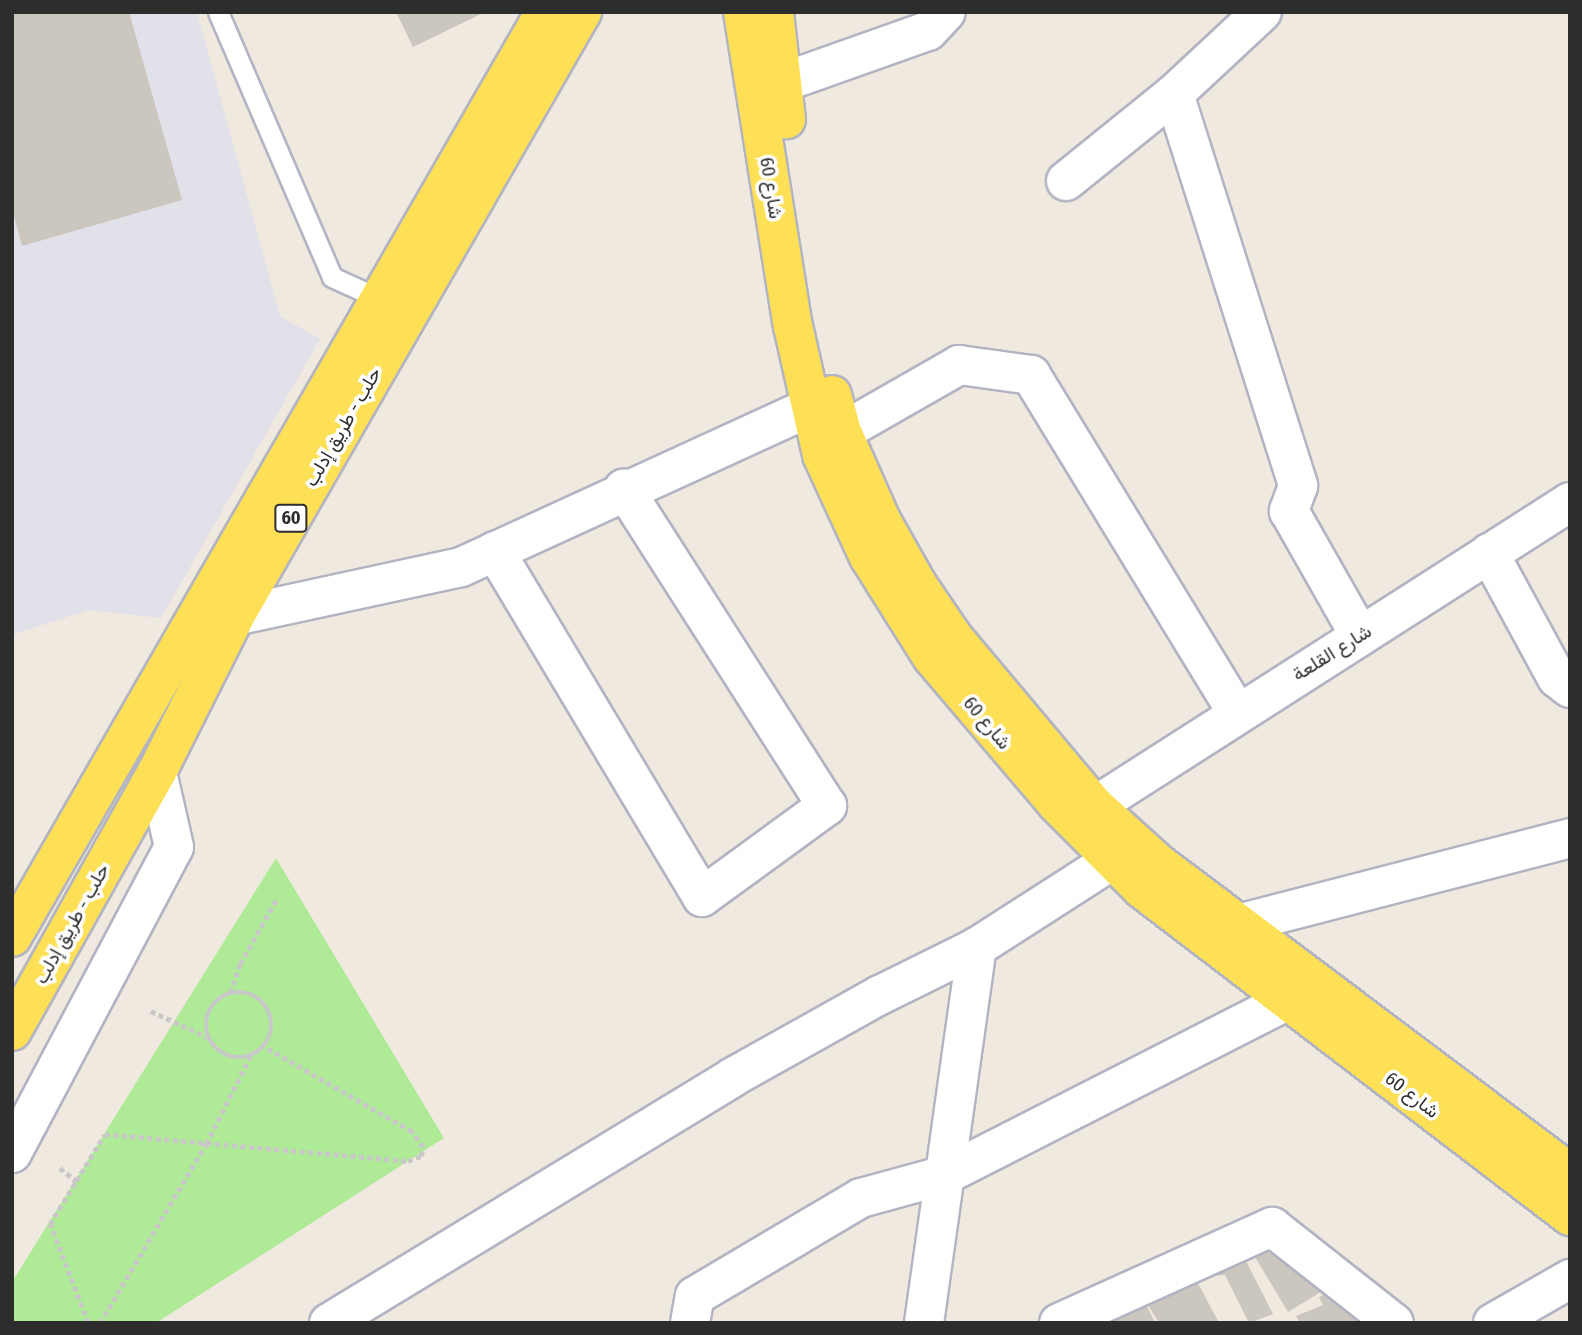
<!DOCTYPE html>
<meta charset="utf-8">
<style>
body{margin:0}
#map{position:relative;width:1582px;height:1335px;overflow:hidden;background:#f0e9df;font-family:"Fira Sans Condensed",Vazirmatn,sans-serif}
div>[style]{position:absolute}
.industrial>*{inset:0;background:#e2e0e8}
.green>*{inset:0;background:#afeb97}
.building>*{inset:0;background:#cbc6be}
.path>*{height:4.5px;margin-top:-2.25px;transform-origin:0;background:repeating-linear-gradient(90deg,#c8c8c8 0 5px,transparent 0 8.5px)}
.path>.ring{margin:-2.25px;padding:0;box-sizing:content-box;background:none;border:4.5px solid #c8c8c8;border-radius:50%}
.roads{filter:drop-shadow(2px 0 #b3b4c2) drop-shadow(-2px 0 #b3b4c2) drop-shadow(0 2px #b3b4c2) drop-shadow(0 -2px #b3b4c2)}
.service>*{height:19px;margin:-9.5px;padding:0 9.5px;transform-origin:9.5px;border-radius:9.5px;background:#fff}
.minor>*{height:38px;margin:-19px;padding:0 19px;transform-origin:19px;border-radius:19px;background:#fff}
.primary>*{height:38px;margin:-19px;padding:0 19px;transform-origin:19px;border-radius:19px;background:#fee056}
span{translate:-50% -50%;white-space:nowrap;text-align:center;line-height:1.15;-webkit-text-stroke:7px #fff;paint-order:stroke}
.shield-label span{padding:2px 5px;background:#fff;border:2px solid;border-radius:5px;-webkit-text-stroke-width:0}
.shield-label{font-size:18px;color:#2d2d2d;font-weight:700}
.street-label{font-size:19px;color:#2d2d2d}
.frame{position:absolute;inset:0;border:14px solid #2d2d2d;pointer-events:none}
</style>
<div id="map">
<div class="industrial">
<i style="clip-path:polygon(12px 12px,197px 12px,280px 316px,320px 339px,161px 618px,88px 610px,12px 635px)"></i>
</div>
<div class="green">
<i style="clip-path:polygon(276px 858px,444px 1138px,156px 1323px,12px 1323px,12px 1282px)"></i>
</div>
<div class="building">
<i style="clip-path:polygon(12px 12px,129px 12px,182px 200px,22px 246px,12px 208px)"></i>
<i style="clip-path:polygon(396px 12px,485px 12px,413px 47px)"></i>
<i style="clip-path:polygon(1247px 1242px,1255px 1257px,1262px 1249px,1329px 1287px,1288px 1312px,1255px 1257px,1246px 1261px,1273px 1314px,1249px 1323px,1225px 1275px,1205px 1276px)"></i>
<i style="clip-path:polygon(1190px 1268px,1219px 1323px,1159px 1323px,1142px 1295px,1155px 1323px,1113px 1323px,1101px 1315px)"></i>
<i style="clip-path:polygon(1329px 1292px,1365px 1323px,1300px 1323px,1296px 1316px,1323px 1305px,1319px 1297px)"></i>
</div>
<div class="path">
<i class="ring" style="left:206px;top:992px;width:61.5px;height:61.5px"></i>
<i style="left:230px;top:993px;width:31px;rotate:-71deg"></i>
<i style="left:240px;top:964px;width:73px;rotate:-60.6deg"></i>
<i style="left:151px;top:1011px;width:62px;rotate:24.9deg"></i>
<i style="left:60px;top:1168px;width:22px;rotate:39deg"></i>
<i style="left:88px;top:1323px;width:106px;rotate:-111deg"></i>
<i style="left:50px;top:1224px;width:105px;rotate:-58.6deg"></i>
<i style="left:105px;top:1134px;width:304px;rotate:5.1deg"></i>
<i style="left:408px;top:1161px;width:14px;rotate:-21deg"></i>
<i style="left:421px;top:1156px;width:9px;rotate:-77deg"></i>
<i style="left:423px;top:1147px;width:19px;rotate:-126deg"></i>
<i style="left:412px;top:1132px;width:171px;rotate:-150.1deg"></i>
<i style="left:100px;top:1323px;width:208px;rotate:-59.4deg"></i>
<i style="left:206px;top:1144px;width:100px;rotate:-63.2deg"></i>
</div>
<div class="roads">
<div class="service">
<i style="left:218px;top:12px;width:288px;rotate:66.7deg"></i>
<i style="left:332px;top:277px;width:51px;rotate:24.5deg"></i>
</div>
<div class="minor">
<i style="left:781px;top:83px;width:156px;rotate:-19.5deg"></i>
<i style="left:928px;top:31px;width:26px;rotate:-47deg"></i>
<i style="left:1174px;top:94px;width:411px;rotate:72.4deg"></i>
<i style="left:1298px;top:486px;width:27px;rotate:110deg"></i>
<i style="left:1289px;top:511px;width:144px;rotate:60.4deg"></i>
<i style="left:1066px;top:181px;width:139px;rotate:-38.9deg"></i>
<i style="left:1174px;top:94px;width:120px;rotate:-43deg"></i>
<i style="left:842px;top:432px;width:135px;rotate:-29.8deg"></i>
<i style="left:959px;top:365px;width:73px;rotate:7.9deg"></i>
<i style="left:1031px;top:375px;width:396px;rotate:58.6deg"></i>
<i style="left:495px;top:551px;width:403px;rotate:59.1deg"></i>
<i style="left:702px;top:897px;width:155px;rotate:-36.1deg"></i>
<i style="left:827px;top:806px;width:377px;rotate:-122.6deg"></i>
<i style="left:1489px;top:553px;width:142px;rotate:61.5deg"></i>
<i style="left:1557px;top:678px;width:16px;rotate:38deg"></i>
<i style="left:235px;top:616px;width:231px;rotate:-12.2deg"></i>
<i style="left:461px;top:567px;width:384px;rotate:-24.6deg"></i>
<i style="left:1095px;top:806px;width:564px;rotate:-32.62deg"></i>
<i style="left:1242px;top:923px;width:339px;rotate:-14.5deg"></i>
<i style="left:12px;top:1153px;width:346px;rotate:-62.1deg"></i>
<i style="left:174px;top:847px;width:77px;rotate:-102.8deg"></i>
<i style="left:329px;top:1323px;width:473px;rotate:-31.3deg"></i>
<i style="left:733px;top:1077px;width:168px;rotate:-29.2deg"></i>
<i style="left:880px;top:995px;width:108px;rotate:-26.3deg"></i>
<i style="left:977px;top:947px;width:159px;rotate:-32.7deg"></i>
<i style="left:690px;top:1323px;width:27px;rotate:-80deg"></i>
<i style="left:695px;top:1296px;width:193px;rotate:-30.6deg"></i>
<i style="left:861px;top:1198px;width:87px;rotate:-15.3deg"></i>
<i style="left:945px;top:1175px;width:386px;rotate:-27deg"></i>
<i style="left:924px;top:1323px;width:380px;rotate:-82deg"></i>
<i style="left:1059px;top:1323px;width:234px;rotate:-24.3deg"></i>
<i style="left:1272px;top:1227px;width:155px;rotate:38.2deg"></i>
<i style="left:1493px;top:1323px;width:89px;rotate:-29.7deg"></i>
</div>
<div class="primary">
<i style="left:743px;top:12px;width:318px;rotate:81deg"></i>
<i style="left:793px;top:326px;width:132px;rotate:77.3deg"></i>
<i style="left:822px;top:455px;width:112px;rotate:65.3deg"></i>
<i style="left:869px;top:557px;width:118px;rotate:57.8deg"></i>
<i style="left:932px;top:657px;width:193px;rotate:49.6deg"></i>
<i style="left:1057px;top:804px;width:120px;rotate:45deg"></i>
<i style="left:1142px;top:889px;width:539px;rotate:37.38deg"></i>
<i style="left:774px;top:12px;width:108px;rotate:83.6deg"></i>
<i style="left:832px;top:395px;width:38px;rotate:75deg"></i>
<i style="left:842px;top:432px;width:96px;rotate:66.1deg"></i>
<i style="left:881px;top:520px;width:73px;rotate:60.6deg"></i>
<i style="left:917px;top:584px;width:64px;rotate:55.8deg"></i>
<i style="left:953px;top:637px;width:221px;rotate:50deg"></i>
<i style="left:1095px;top:806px;width:86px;rotate:42.2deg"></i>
<i style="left:1159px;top:864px;width:514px;rotate:36.94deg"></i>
<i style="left:12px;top:937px;width:1068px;rotate:-60.05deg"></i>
<i style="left:12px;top:1031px;width:297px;rotate:-60.8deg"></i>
<i style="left:157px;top:772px;width:174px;rotate:-63.4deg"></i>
<i style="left:235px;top:616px;width:697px;rotate:-60.12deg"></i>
</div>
</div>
<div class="shield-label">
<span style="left:291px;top:518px">60</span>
</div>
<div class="street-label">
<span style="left:771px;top:188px;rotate:81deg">شارع 60</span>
<span style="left:343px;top:427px;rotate:-60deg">حلب - طريق إدلب</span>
<span style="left:1332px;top:653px;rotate:-32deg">شارع القلعة</span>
<span style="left:987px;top:723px;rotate:50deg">شارع 60</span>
<span style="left:72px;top:924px;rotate:-61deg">حلب - طريق إدلب</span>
<span style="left:1412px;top:1095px;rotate:38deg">شارع 60</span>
</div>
<div class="frame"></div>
</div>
